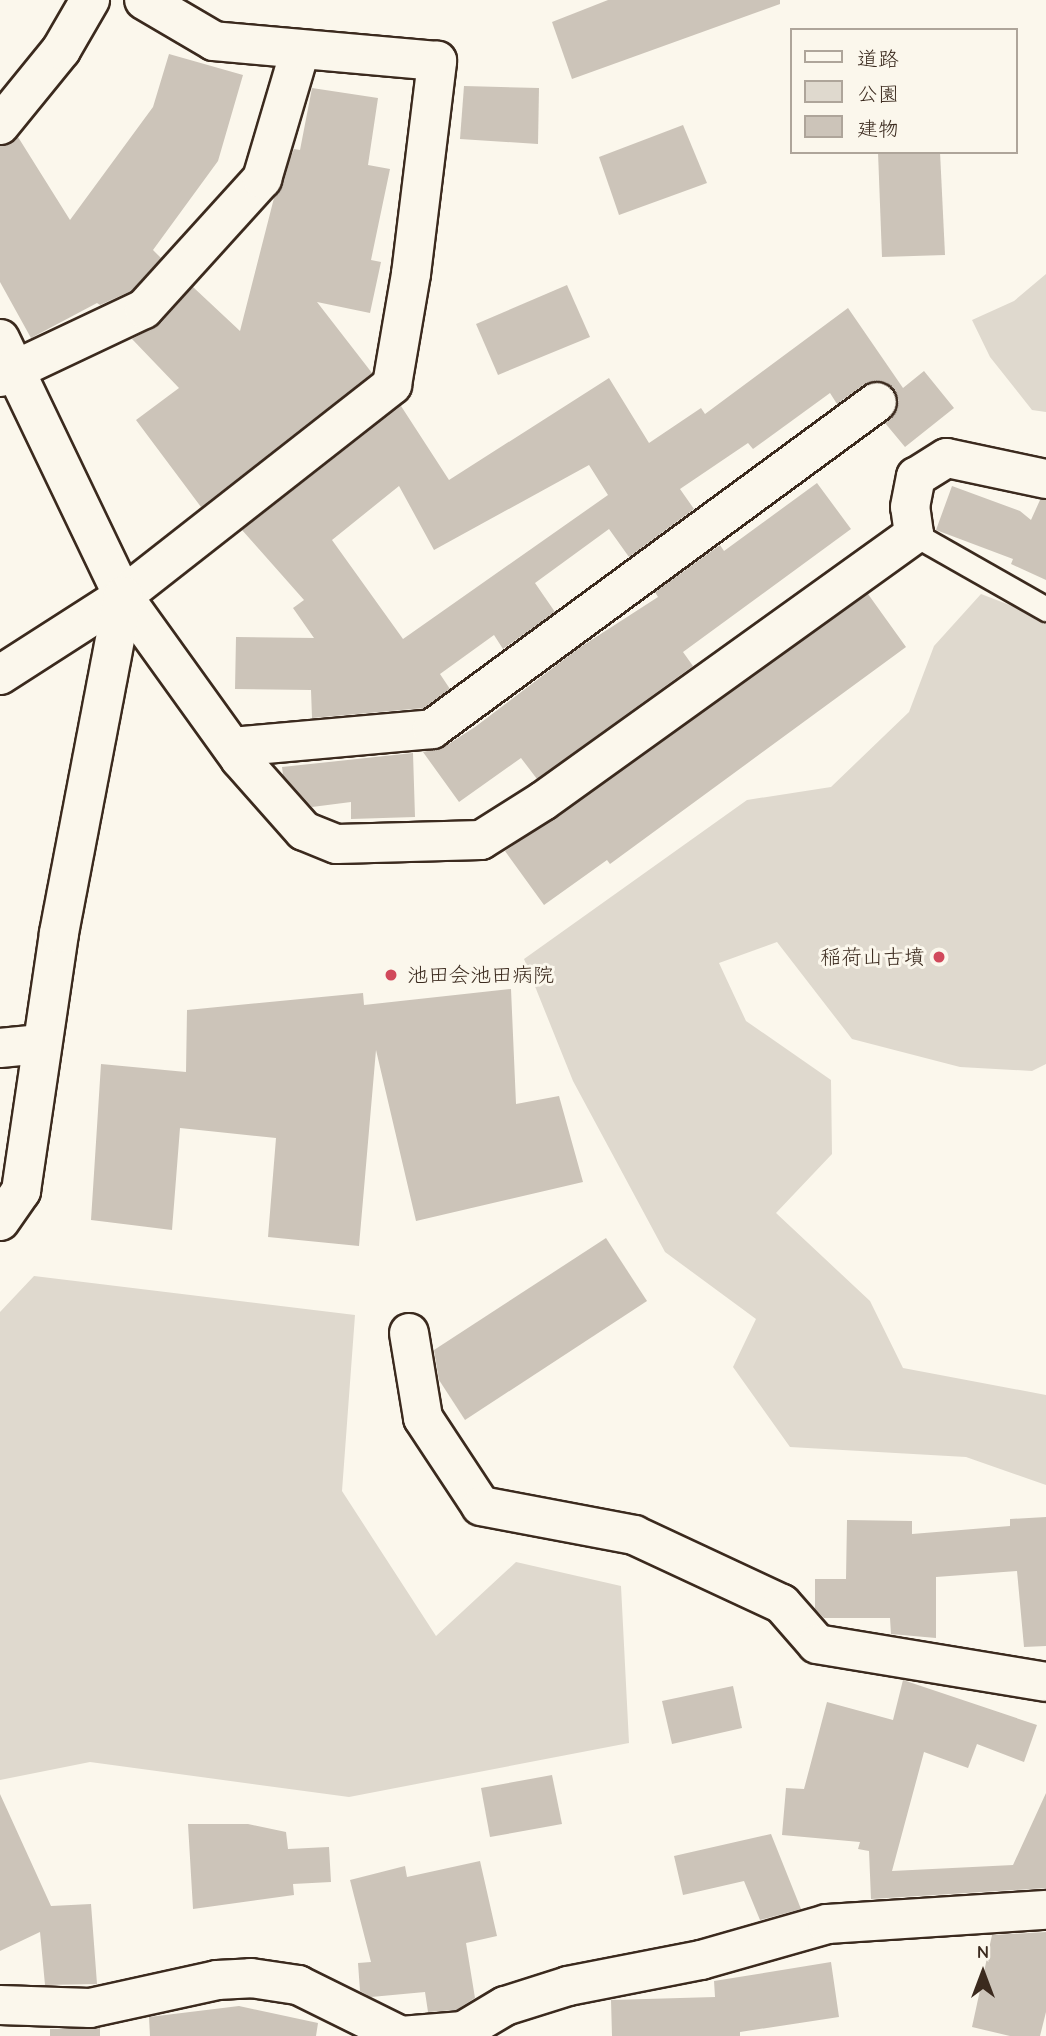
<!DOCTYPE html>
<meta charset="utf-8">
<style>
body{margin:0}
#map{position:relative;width:1046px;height:2036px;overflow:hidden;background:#fbf7ec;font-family:"Comic Neue","Klee One",sans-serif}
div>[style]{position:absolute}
.green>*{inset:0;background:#dfd9ce}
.building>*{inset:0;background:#ccc4b9}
.roads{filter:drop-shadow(2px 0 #3b2a1e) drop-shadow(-2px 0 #3b2a1e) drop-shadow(0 2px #3b2a1e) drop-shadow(0 -2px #3b2a1e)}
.service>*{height:23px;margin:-11.5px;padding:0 11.5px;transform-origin:11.5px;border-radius:11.5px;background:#fbf7ec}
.minor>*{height:38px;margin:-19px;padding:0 19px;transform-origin:19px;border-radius:19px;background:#fbf7ec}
.tertiary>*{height:38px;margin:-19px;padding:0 19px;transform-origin:19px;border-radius:19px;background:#fbf7ec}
.dots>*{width:19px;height:19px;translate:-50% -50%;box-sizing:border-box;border:4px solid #fbf7ec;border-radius:50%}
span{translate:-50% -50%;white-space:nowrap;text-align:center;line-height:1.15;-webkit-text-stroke:6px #fbf7ec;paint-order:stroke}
.poi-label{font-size:21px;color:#3b2a1e}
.right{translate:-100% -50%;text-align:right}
.left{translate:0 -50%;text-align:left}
.legend{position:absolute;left:790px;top:28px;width:228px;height:126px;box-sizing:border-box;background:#fbf7ec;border:2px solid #aea59a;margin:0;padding:9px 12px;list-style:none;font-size:21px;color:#3b2a1e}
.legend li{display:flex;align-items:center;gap:14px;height:35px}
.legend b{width:35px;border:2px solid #aea59a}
.north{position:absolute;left:948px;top:1938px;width:70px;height:70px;-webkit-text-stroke:5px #fbf7ec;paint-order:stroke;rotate:0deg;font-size:19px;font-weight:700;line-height:28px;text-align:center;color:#3b2a1e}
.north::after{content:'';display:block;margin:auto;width:24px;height:32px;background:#3b2a1e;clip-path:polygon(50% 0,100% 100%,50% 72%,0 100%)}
</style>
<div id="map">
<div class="green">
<i style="clip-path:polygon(1046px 274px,1046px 412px,1032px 410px,990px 357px,972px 320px,1014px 301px)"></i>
<i style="clip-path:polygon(981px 594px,1046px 619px,1046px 1064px,1032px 1071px,960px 1067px,852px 1039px,777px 942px,719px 963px,746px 1021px,831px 1080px,832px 1154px,776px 1213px,870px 1301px,903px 1368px,1046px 1395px,1046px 1485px,966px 1457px,790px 1447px,733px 1367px,756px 1319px,665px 1252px,573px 1081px,524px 959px,747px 800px,831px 787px,909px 712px,934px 646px)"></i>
<i style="clip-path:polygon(34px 1276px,355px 1315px,342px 1491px,436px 1636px,516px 1562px,621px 1586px,629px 1743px,349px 1797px,90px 1762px,0 1780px,0 1312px)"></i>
</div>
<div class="building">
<i style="clip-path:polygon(608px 0,780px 0,780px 4px,572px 79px,552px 22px)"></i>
<i style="clip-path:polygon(169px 54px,243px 75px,218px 161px,153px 250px,161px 258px,131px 291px,100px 305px,97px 303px,31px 338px,0 282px,0 146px,18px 137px,70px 220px,153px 107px)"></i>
<i style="clip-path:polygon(464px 86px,539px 88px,538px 144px,460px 139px)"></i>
<i style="clip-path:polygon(312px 88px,378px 98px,368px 165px,390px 169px,371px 260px,381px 262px,370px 313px,317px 302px,372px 373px,201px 507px,136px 420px,179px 388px,132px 339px,160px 324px,193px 287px,240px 331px,274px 198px,294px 149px,300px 150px)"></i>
<i style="clip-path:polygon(683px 125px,707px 183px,619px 215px,599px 157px)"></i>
<i style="clip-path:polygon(878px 152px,940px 152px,945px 255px,882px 257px)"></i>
<i style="clip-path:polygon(567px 285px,590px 337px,498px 375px,476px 324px)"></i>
<i style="clip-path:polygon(evenodd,848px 308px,903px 388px,924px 371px,954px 408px,905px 447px,885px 423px,897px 411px,899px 400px,886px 382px,865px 384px,837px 404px,830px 393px,753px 449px,748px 443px,680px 489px,694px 509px,629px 557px,609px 529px,535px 583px,555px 612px,503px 649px,494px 635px,440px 674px,450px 689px,424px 708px,312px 718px,311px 690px,235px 689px,236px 637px,314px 638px,293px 608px,304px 600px,242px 530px,401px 406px,449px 480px,609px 378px,649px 443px,701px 408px,705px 414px,848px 308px,589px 465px,608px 495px,403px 639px,332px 540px,399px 486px,434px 550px,589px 465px)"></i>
<i style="clip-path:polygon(817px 483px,851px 529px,683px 652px,693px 666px,537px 779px,521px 758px,459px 802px,423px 752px,444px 747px,475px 727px,579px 648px,658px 597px,655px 592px,720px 545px,724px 551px)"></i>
<i style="clip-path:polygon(952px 486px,1020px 511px,1031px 520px,1040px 500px,1046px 500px,1046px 580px,1011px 564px,1013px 559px,936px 530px)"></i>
<i style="clip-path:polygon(868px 594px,906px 647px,610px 864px,607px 860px,544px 905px,505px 851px)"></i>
<i style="clip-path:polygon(413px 753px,415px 817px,351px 819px,351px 802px,312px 807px,283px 775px,282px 767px)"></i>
<i style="clip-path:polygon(511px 989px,516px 1104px,559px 1096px,583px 1182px,416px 1221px,376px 1050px,359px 1246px,268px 1237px,276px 1138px,180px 1128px,172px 1230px,91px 1220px,101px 1064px,186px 1072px,187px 1010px,363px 993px,364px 1005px)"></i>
<i style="clip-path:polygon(606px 1238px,647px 1301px,465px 1420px,439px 1380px,434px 1350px)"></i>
<i style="clip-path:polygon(1046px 1517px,1046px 1646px,1024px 1647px,1017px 1571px,936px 1577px,936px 1638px,891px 1634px,890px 1618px,824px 1618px,815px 1609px,815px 1579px,846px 1579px,847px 1520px,912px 1521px,912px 1534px,1010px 1526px,1010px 1519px)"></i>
<i style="clip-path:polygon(903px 1680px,1037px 1725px,1024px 1762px,977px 1744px,968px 1768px,924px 1752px,892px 1871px,1013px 1865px,1046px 1793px,1046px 1888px,871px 1899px,869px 1851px,858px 1849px,860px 1842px,782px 1835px,786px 1788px,804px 1789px,827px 1702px,893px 1720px)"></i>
<i style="clip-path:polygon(733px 1686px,742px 1728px,672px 1744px,662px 1701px)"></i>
<i style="clip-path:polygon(552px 1775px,562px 1824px,490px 1837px,481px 1788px)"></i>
<i style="clip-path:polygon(0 1794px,51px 1906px,91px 1904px,97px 1984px,45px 1985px,40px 1932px,0 1951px)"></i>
<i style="clip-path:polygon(188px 1824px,248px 1824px,286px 1832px,288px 1849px,329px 1847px,331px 1882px,293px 1884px,294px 1895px,193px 1909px)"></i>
<i style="clip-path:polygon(771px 1834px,801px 1909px,760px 1920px,744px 1881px,683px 1895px,674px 1856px)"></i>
<i style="clip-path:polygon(480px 1861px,497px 1936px,466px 1943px,475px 1998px,456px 2010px,428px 2012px,425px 1992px,371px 1997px,360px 1991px,358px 1963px,371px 1962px,350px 1880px,405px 1866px,407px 1877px)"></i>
<i style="clip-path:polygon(1046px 1932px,1046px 2012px,1040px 2036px,1010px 2036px,972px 2027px,992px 1935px)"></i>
<i style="clip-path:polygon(831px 1962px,839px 2017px,740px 2032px,740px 2036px,612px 2036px,611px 2000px,715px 1997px,714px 1981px)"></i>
<i style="clip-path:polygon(239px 2006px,318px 2023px,316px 2036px,150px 2036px,149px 2017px)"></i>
<i style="clip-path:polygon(100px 2028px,100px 2036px,50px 2036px,50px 2029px)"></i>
</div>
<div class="roads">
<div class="service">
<i style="left:914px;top:534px;width:152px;rotate:29.6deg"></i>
</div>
<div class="minor">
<i style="left:0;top:339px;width:285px;rotate:64.4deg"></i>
<i style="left:123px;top:596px;width:201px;rotate:54.3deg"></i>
<i style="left:240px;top:759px;width:96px;rotate:48.4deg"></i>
<i style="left:304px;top:831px;width:35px;rotate:22deg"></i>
<i style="left:337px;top:844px;width:144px;rotate:-1.6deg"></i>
<i style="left:481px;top:840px;width:73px;rotate:-32.2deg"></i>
<i style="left:543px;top:801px;width:457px;rotate:-35.7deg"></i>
<i style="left:914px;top:534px;width:27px;rotate:-98deg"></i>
<i style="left:910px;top:507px;width:31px;rotate:-79deg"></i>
<i style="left:916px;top:477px;width:36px;rotate:-32deg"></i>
<i style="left:947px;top:458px;width:101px;rotate:12deg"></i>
<i style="left:0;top:377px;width:159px;rotate:-25.3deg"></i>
<i style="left:144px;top:309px;width:176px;rotate:-47.8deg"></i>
<i style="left:262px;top:179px;width:134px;rotate:-73.5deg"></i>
<i style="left:0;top:675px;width:146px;rotate:-32.7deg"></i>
<i style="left:123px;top:596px;width:342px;rotate:-38.1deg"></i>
<i style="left:392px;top:385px;width:113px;rotate:-80.3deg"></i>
<i style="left:411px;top:274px;width:215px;rotate:-83deg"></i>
<i style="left:437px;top:61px;width:224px;rotate:-174.9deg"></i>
<i style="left:214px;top:41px;width:81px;rotate:-149.6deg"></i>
<i style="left:232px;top:747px;width:201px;rotate:-5.1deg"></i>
<i style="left:432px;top:729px;width:552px;rotate:-36.31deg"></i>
<i style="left:0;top:1048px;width:41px;rotate:-5.6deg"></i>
<i style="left:0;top:1221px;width:37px;rotate:-55deg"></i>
<i style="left:21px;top:1191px;width:261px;rotate:-81.6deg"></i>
<i style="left:59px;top:933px;width:343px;rotate:-79.2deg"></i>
<i style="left:409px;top:1333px;width:86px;rotate:80.6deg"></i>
<i style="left:423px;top:1418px;width:105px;rotate:56.6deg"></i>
<i style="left:481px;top:1506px;width:156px;rotate:10.7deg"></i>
<i style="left:634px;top:1535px;width:163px;rotate:25deg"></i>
<i style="left:782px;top:1604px;width:53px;rotate:48.8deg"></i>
<i style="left:817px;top:1644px;width:232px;rotate:9.4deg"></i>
<i style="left:0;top:2005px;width:90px;rotate:1.9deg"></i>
<i style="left:90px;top:2008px;width:130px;rotate:-12.4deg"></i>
<i style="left:217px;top:1980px;width:34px;rotate:-3deg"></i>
<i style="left:251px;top:1978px;width:48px;rotate:8.5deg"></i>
<i style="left:298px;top:1985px;width:115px;rotate:26.3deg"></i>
<i style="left:401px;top:2036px;width:62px;rotate:-4.6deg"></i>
<i style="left:463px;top:2031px;width:49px;rotate:-30.8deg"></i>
<i style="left:505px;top:2006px;width:66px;rotate:-17.6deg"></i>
<i style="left:568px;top:1986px;width:136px;rotate:-11.1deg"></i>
<i style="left:701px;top:1960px;width:131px;rotate:-15.9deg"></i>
<i style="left:827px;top:1924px;width:219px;rotate:-3.7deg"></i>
</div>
<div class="tertiary">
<i style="left:0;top:125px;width:97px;rotate:-50.9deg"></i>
<i style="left:61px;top:50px;width:58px;rotate:-59.9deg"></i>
</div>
</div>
<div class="dots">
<i style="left:939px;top:957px;background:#d1495b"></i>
<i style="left:391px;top:975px;background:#d1495b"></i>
</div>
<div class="poi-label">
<span class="right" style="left:925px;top:957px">稲荷山古墳</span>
<span class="left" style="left:407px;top:975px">池田会池田病院</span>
</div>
<ul class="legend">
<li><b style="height:9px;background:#fbf7ec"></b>道路</li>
<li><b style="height:19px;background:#dfd9ce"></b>公園</li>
<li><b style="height:19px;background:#ccc4b9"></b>建物</li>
</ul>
<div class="north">N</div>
</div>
